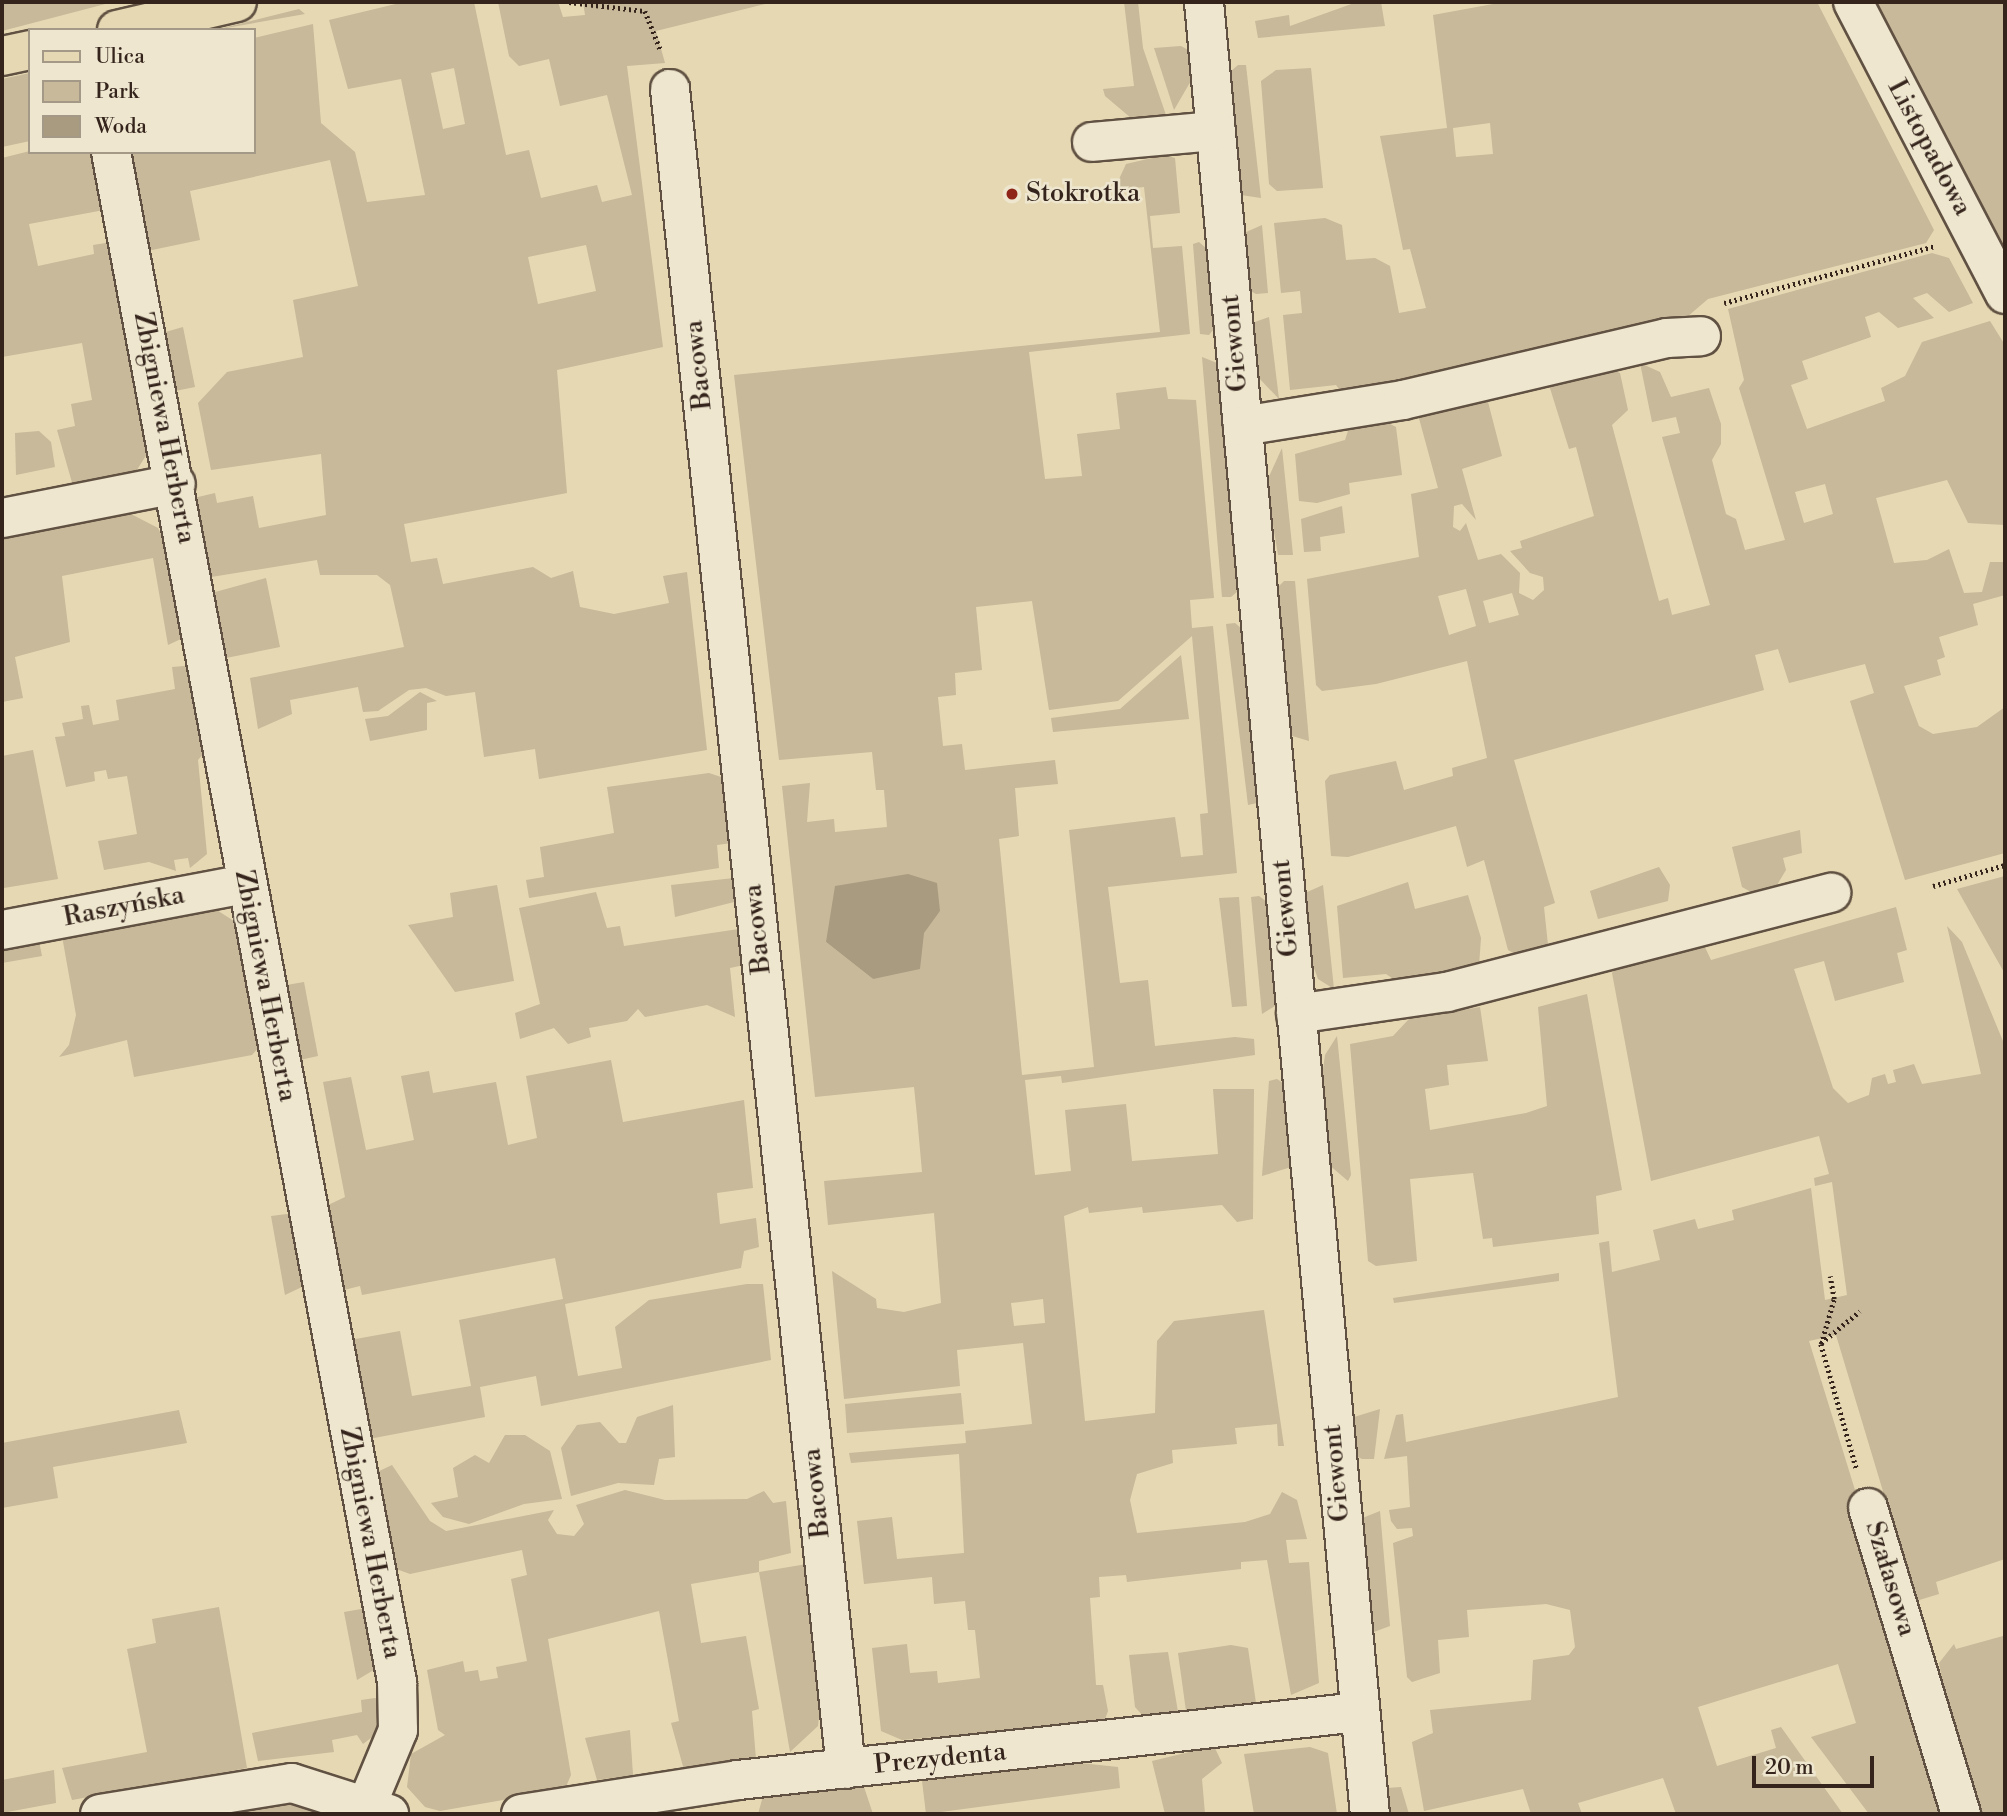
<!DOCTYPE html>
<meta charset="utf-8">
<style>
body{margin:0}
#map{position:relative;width:2007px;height:1816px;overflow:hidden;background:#e5d8b3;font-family:"Libre Bodoni",serif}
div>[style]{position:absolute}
.green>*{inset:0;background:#c7b999}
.water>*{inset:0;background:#a99b80}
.path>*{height:4.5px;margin-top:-2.25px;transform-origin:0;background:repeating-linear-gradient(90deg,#34241c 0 2px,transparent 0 5.5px)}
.roads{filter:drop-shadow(2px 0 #605142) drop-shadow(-2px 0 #605142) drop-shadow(0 2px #605142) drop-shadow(0 -2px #605142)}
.minor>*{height:38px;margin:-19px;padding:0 19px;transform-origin:19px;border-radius:19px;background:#eee6ce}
.major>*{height:38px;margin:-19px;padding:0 19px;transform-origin:19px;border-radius:19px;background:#e5d8b3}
.dots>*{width:19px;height:19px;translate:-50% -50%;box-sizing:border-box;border:4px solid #eee6ce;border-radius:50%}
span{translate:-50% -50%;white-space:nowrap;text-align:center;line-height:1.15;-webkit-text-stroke:5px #eee6ce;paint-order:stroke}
.street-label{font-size:26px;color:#34241c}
.poi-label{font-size:26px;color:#34241c}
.left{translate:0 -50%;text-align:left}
.frame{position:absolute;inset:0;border:4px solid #34241c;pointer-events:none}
.legend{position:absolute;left:28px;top:28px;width:228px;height:126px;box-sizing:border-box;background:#eee6ce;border:2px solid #a49887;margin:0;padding:9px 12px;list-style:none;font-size:21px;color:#34241c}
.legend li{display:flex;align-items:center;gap:14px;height:35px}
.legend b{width:35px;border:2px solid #a49887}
.scale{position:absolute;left:1752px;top:1756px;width:122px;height:32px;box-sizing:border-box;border:4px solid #34241c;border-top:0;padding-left:9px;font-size:21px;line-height:24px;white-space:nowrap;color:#34241c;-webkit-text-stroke:5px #eee6ce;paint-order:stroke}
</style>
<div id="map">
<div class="green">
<i style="clip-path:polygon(2px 2px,113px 2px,2px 31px)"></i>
<i style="clip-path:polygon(evenodd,404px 2px,474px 2px,506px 155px,529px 150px,541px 198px,597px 185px,602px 202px,632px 195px,607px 95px,560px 106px,549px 59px,519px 66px,509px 56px,498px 2px,558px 2px,563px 17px,585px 15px,583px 2px,773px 2px,656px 31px,665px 63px,627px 66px,663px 347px,557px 370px,567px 493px,404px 524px,411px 562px,437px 558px,443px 584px,533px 567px,551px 578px,573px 571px,580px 607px,614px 614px,669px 603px,663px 576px,687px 572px,707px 750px,539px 779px,535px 749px,484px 757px,475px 692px,446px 696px,426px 688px,409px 690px,378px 711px,363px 712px,358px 687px,290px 700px,292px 714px,258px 729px,250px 678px,404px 647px,390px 585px,377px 575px,320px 575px,317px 560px,205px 578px,194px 498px,215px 493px,217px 503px,253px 496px,259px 528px,326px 515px,321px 454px,211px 470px,198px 403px,227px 372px,303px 357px,293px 300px,358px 286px,330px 160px,190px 191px,200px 240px,152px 250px,145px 246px,128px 152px,254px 152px,254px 38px,313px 24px,321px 123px,355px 152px,367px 202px,425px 195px,401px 79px,348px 89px,329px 20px,404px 2px,454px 68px,465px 124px,443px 129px,431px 73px,454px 68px,404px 2px,586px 245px,596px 291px,538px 304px,528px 257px,586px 245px)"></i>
<i style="clip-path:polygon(1124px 2px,1138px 2px,1143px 48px,1166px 115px,1131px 118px,1105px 96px,1103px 89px,1134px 86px)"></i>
<i style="clip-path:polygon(1357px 2px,1381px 2px,1385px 26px,1258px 38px,1255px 21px,1289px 15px,1290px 26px)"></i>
<i style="clip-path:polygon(evenodd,1504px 2px,1817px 2px,1934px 230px,1926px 243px,1708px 299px,1687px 317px,1344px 396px,1336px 385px,1290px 390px,1283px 315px,1302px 313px,1300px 291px,1281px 293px,1274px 223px,1325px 218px,1342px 225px,1346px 260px,1375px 258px,1390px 266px,1399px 313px,1426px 308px,1410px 249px,1403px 250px,1380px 136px,1447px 128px,1433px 15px,1504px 2px,1490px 123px,1493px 154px,1456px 157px,1453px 128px,1490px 123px)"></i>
<i style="clip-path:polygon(1875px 2px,2005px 2px,2005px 247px,1914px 76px)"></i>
<i style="clip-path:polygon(299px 9px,305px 14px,215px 30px)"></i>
<i style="clip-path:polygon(1181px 46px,1190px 51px,1192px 79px,1174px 110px,1154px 48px)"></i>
<i style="clip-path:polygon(1238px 65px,1246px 65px,1261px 198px,1241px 195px,1230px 72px)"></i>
<i style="clip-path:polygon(1311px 68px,1323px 188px,1277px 191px,1269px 184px,1261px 81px,1276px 70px)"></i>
<i style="clip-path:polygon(30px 73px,30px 141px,2px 147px,2px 79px)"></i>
<i style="clip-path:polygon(30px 151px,99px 152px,104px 210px,29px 224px,38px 266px,94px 254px,93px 245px,112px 242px,147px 434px,147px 454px,133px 476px,75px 493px,57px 430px,75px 426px,71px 404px,92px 400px,82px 343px,2px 357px,2px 158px)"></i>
<i style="clip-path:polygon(evenodd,1165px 155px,1175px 158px,1180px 213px,1150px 216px,1153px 248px,1182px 246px,1190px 334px,1029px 352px,1045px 479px,1082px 476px,1077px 434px,1120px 429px,1116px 393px,1166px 387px,1168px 399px,1196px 400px,1214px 598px,1190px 600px,1192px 628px,1213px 626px,1237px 873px,1108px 887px,1120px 983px,1148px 980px,1155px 1046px,1235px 1037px,1254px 1039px,1255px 1055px,1062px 1083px,1061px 1076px,1025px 1080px,1035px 1175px,1071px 1171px,1065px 1110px,1126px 1104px,1132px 1161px,1218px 1154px,1213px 1089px,1254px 1089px,1253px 1219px,1237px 1222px,1222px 1205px,1143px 1213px,1142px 1207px,1089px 1213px,1088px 1207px,1064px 1216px,1085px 1421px,1155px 1413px,1157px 1341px,1174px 1321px,1264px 1310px,1284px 1446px,1278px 1446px,1277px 1424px,1235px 1428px,1237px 1444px,1172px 1450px,1173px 1463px,1137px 1474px,1130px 1500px,1137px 1533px,1245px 1522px,1270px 1514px,1282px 1492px,1297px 1500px,1307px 1539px,1286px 1540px,1289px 1563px,1309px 1562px,1319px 1683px,1291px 1695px,1267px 1560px,1241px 1562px,1241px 1569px,1127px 1582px,1126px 1575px,1099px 1577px,1100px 1597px,1090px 1598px,1096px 1685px,1103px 1685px,1108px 1711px,1104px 1722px,902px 1740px,881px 1731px,872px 1648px,907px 1644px,910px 1673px,937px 1671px,938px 1683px,980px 1678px,975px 1630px,968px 1630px,965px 1601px,934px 1604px,932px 1577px,864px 1584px,857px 1521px,892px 1517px,897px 1559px,964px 1553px,959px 1454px,851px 1463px,849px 1453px,966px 1443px,965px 1431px,1032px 1424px,1023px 1343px,957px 1350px,960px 1386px,844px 1399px,832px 1271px,876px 1299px,877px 1308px,904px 1312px,941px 1303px,934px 1213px,828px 1225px,824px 1181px,922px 1172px,917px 1116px,914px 1087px,815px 1097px,782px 786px,810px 783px,807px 822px,834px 819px,835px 832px,887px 827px,884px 790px,876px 790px,872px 752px,779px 760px,734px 375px,1160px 332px,1144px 187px,1114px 190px,1126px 164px,1165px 155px,1032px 601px,1049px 710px,1118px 701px,1192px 636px,1208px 813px,1200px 814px,1203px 855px,1181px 857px,1175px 817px,1069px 830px,1094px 1067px,1022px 1075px,999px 839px,1019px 836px,1015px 788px,1058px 784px,1055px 760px,965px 770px,962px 744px,943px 746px,938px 697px,956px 695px,955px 673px,982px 670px,976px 607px,1032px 601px,1165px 155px,940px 911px,873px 979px,826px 942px,940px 911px,1165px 155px,1043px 1299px,1045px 1323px,1014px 1326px,1011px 1303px,1043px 1299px)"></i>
<i style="clip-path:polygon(1262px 225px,1268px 293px,1256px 294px,1249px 290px,1244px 233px)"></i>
<i style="clip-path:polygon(1199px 242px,1207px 249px,1214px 329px,1209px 335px,1200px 334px,1193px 244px)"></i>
<i style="clip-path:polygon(evenodd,1932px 253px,1949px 258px,1973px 303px,1949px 312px,1927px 293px,1913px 298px,1934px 318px,1898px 328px,1879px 312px,1865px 317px,1871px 337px,1802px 361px,1808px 379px,1791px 385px,1807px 429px,1885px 401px,1881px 388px,1905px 376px,1922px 342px,1990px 321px,2005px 345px,2005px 525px,1968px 523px,1947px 480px,1876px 498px,1894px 563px,1927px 560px,1949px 549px,1964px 593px,1982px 592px,1990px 562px,2005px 562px,2005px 595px,1973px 604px,1978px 625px,1939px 637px,1945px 657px,1937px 660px,1941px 675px,1904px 686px,1919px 726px,1933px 734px,1977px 727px,2005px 707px,2005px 853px,1905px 880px,1850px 701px,1874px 693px,1865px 664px,1789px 683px,1778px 649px,1755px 655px,1764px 690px,1514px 760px,1555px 903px,1544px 907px,1548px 945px,1517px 955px,1508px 950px,1484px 860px,1467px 867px,1456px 826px,1348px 857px,1331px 856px,1325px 781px,1330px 775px,1396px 761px,1404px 790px,1453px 776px,1452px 768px,1487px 758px,1467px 661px,1376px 684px,1322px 691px,1316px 685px,1307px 579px,1419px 557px,1411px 494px,1438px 488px,1417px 411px,1487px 398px,1502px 456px,1462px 469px,1476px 520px,1462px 504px,1454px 506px,1453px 527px,1460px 531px,1466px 523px,1478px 560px,1501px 554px,1520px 573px,1519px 593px,1533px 600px,1544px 590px,1543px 577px,1530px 573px,1510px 551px,1522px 548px,1520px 541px,1594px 516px,1576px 447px,1569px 449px,1549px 385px,1610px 369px,1620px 373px,1628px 410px,1612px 425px,1659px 601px,1668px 598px,1672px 615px,1710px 605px,1662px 437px,1680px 433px,1676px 417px,1652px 422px,1640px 363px,1660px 372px,1671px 397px,1709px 388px,1721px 424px,1721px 444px,1712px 460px,1726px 514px,1736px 519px,1745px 550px,1785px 540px,1739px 388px,1744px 380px,1728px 309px,1932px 253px,1825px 484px,1833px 514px,1804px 523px,1795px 492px,1825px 484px,1932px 253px,1466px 589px,1476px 626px,1449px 635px,1438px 596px,1466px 589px,1932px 253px,1512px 593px,1519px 615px,1489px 623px,1483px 601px,1512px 593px)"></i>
<i style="clip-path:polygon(1269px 317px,1279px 399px,1257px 376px,1252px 323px)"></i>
<i style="clip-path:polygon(183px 327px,195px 387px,175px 391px,162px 333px)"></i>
<i style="clip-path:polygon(1202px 357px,1217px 363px,1238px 591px,1231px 597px,1222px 597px)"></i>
<i style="clip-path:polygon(1384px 421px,1396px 427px,1402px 475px,1349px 483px,1350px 494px,1317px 503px,1299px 501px,1295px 454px,1345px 440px,1349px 428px)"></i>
<i style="clip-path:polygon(39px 431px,51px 442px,55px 467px,16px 475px,15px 433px)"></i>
<i style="clip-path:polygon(1282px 448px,1293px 555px,1278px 555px,1266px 483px)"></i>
<i style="clip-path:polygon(1342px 506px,1345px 533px,1320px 537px,1321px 551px,1304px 552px,1301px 519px)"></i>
<i style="clip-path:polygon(131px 514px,158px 528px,165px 542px,183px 638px,168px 645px,153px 558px,62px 576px,70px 642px,15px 657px,23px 698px,2px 702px,2px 536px)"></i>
<i style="clip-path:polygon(266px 578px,280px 647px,226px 658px,219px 653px,208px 594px)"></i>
<i style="clip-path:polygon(1284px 581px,1295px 581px,1309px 741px,1289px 735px,1277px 588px)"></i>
<i style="clip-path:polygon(1235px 623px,1242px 629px,1257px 803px,1248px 805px,1226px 624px)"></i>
<i style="clip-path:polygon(1181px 655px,1189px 719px,1053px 732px,1051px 718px,1120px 709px)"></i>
<i style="clip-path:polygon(184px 666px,191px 670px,203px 754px,198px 760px,207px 854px,190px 868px,188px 858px,174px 860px,176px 871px,149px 862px,104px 870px,98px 841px,137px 834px,127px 776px,108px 779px,106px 770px,94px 772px,95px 781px,66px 787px,55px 737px,65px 736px,62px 723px,83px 719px,81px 706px,89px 705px,93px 725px,119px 720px,116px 700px,175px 689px,172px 667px)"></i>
<i style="clip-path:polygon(420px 692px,437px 701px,427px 703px,427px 730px,370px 741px,365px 719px,388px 716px)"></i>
<i style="clip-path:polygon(33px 750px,58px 879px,4px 888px,2px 756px)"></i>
<i style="clip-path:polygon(709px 773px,727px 779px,732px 843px,717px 845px,719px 868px,529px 898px,526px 880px,544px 877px,540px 847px,614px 833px,607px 787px)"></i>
<i style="clip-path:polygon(1800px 830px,1802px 853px,1783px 858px,1786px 870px,1777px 885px,1751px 892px,1742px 887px,1732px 847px)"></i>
<i style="clip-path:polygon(1659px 867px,1670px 885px,1668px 901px,1598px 919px,1590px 891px)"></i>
<i style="clip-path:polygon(2005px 876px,2005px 974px,1957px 889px)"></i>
<i style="clip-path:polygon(734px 878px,738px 901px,675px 917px,671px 885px)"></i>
<i style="clip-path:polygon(1408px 882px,1415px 909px,1468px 895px,1481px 938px,1479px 966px,1401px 984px,1386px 974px,1343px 978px,1337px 906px)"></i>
<i style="clip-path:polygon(497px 885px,514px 981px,455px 992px,408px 925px,453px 917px,450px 893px)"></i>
<i style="clip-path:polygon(1323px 885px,1325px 903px,1334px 989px,1318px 979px,1310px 957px,1305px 893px)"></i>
<i style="clip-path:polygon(596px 892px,607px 928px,620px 926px,624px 946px,739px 929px,744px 965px,730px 968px,735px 1017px,707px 1005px,645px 1017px,638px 1009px,627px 1021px,589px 1028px,591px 1037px,568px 1044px,554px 1028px,520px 1039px,515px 1013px,540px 1004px,519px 908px)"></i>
<i style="clip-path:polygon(1259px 896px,1267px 902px,1275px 1006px,1262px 1014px,1251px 897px)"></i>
<i style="clip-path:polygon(1239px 897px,1247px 1006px,1232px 1007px,1219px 898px)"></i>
<i style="clip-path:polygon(212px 907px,237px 923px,259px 1047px,252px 1055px,134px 1077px,127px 1040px,59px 1057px,69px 1045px,76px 1015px,62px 936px)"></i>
<i style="clip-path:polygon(1896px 907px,1907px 950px,1897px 953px,1904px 982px,1835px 1001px,1824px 961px,1794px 969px,1833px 1088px,1848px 1103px,1869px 1095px,1872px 1078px,1885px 1074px,1888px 1084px,1896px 1082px,1893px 1070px,1914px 1064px,1922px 1084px,1981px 1074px,1947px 926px,1962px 942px,2005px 1046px,2005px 1559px,1936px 1582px,1939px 1594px,1916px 1601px,1836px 1335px,1809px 1341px,1955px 1814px,1869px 1814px,1811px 1737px,1856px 1723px,1838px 1664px,1698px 1707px,1717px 1766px,1776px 1748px,1771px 1730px,1781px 1727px,1843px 1814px,1676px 1814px,1663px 1778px,1578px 1803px,1582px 1814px,1531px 1814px,1523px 1789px,1424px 1811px,1412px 1742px,1433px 1733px,1430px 1710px,1531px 1700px,1533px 1660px,1569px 1655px,1575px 1647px,1570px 1610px,1546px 1604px,1467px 1610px,1469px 1637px,1438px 1640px,1440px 1673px,1412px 1682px,1407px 1677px,1393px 1543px,1413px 1536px,1412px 1528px,1397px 1529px,1391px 1521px,1389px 1510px,1410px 1507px,1407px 1456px,1384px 1459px,1396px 1415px,1403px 1414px,1406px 1442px,1618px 1397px,1599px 1243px,1609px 1241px,1612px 1272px,1660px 1260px,1653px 1230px,1695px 1219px,1698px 1229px,1734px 1220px,1732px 1210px,1811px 1188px,1825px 1300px,1847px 1295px,1832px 1182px,1815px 1186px,1814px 1178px,1829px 1174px,1819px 1136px,1651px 1181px,1612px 973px,1618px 966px,1703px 943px,1711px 960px)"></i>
<i style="clip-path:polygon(39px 941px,42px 956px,2px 963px,2px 944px)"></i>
<i style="clip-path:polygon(304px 982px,318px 1056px,295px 1061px,281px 986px)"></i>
<i style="clip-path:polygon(1587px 994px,1622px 1190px,1596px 1196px,1599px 1234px,1493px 1247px,1492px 1238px,1483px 1239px,1473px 1173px,1410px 1179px,1417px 1261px,1376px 1266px,1368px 1261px,1350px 1044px,1393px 1036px,1409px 1019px,1480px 1007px,1488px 1061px,1447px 1065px,1449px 1085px,1425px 1089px,1430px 1130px,1526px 1113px,1547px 1106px,1538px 1007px)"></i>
<i style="clip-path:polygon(1337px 1036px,1351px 1175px,1348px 1181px,1328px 1164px,1321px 1085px,1325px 1055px)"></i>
<i style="clip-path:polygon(611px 1060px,623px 1122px,744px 1100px,753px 1188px,717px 1193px,720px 1224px,756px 1218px,759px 1247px,744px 1251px,741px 1268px,565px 1304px,578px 1376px,622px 1368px,615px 1327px,649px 1300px,747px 1284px,763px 1284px,771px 1360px,541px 1406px,536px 1376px,480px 1387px,485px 1417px,374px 1438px,367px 1433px,350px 1340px,400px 1331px,412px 1396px,471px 1386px,459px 1320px,563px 1299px,555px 1258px,362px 1295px,360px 1286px,340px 1291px,324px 1207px,345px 1197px,323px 1082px,351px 1077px,366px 1150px,414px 1140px,401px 1076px,429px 1071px,433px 1093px,496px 1082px,508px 1145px,537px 1138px,526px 1076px)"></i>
<i style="clip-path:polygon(1277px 1079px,1283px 1083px,1291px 1167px,1262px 1176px,1269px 1081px)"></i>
<i style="clip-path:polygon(287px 1214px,294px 1217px,306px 1285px,285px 1295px,271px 1216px)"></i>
<i style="clip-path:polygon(1559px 1273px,1559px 1281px,1394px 1303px,1393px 1298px)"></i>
<i style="clip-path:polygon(961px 1393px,964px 1424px,847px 1433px,845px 1404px)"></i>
<i style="clip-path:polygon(673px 1405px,675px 1457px,659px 1459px,654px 1485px,618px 1483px,571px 1496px,561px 1448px,577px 1425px,600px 1422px,619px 1443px,626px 1443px,637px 1417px)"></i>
<i style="clip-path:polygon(1380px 1409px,1374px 1459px,1362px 1459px,1354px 1455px,1351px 1418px)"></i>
<i style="clip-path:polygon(179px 1410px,187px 1443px,53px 1467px,58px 1498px,2px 1508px,2px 1443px)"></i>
<i style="clip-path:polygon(505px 1435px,525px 1435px,550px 1451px,562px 1499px,524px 1504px,469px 1524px,443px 1517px,431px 1503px,458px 1497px,453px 1468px,475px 1455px,489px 1463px)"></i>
<i style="clip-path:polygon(392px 1465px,430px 1521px,446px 1531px,554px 1510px,548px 1520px,557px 1534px,574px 1536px,584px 1524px,576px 1505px,625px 1490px,665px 1500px,747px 1499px,764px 1491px,773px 1503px,786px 1501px,791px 1553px,759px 1561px,759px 1572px,807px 1564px,822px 1689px,818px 1726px,790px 1752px,759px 1572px,691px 1584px,701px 1643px,746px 1636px,759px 1709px,752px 1711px,756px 1759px,684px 1770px,671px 1723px,679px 1721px,659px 1611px,548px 1639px,571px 1775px,565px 1789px,440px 1811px,425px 1807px,407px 1787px,411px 1754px,445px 1735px,438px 1730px,427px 1670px,463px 1661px,465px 1672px,478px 1670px,480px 1681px,498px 1678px,496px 1667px,527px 1661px,511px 1579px,527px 1575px,522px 1550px,410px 1574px,388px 1566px,373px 1474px)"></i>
<i style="clip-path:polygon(1380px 1511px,1390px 1626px,1371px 1633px,1360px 1519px)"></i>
<i style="clip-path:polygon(219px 1607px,247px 1768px,72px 1800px,62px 1768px,147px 1752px,127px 1649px,156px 1643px,152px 1619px)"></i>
<i style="clip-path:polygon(367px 1608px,377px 1668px,357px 1680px,344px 1612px)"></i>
<i style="clip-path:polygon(2003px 1636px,2005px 1814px,1980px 1814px,1952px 1735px,1939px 1663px,1954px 1644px,1956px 1649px)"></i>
<i style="clip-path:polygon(1231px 1645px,1248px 1648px,1256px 1703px,1186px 1711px,1178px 1653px)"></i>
<i style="clip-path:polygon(1168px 1652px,1178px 1712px,1144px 1717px,1135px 1707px,1129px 1655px)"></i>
<i style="clip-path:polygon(375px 1698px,384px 1703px,380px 1731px,363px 1744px,357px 1735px,332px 1740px,334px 1752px,258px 1761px,252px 1733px,362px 1712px,361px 1700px)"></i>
<i style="clip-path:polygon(630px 1730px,633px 1775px,597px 1780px,585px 1738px)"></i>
<i style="clip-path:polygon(1214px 1746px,1222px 1763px,1202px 1779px,1205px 1814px,1165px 1814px,1152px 1761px)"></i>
<i style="clip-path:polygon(1310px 1747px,1328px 1753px,1337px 1814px,1254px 1814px,1244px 1754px)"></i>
<i style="clip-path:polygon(1080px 1763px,1118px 1767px,1120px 1788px,926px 1814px,922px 1781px)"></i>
<i style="clip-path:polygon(54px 1770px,56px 1803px,2px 1813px,2px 1780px)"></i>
<i style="clip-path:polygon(862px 1781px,873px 1814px,758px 1814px,763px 1796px)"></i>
<i style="clip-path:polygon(1401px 1787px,1409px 1814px,1389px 1814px,1387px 1788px)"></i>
<i style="clip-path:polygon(292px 1799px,321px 1814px,207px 1814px)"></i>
</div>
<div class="water">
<i style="clip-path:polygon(908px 874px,937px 883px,940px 911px,924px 933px,920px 969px,873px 979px,826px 942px,835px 886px)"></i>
</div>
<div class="path">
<i style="left:569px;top:2px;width:77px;rotate:6.8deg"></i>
<i style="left:645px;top:11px;width:43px;rotate:68.2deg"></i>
<i style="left:1724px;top:303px;width:219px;rotate:-15.1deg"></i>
<i style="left:1933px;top:886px;width:75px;rotate:-16.3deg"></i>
<i style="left:1821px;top:1343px;width:50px;rotate:-39.4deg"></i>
<i style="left:1821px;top:1344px;width:131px;rotate:74.1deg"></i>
<i style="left:1821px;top:1344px;width:47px;rotate:-73.9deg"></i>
<i style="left:1834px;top:1299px;width:23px;rotate:-100deg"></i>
</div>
<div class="roads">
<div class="minor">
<i style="left:1204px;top:2px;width:1820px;rotate:84.77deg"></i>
<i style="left:1853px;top:2px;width:329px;rotate:62.5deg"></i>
<i style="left:670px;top:89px;width:1689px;rotate:84.02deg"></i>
<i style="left:1092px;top:142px;width:124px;rotate:-5.1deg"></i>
<i style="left:111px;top:152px;width:1557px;rotate:79.41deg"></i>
<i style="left:397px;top:1682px;width:48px;rotate:88.8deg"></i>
<i style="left:398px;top:1730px;width:91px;rotate:112.6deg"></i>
<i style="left:1243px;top:426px;width:162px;rotate:-9.2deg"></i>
<i style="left:1403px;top:400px;width:271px;rotate:-13.2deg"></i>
<i style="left:1667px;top:338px;width:34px;rotate:-3deg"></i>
<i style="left:2px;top:518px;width:177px;rotate:-11.1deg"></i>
<i style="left:2px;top:930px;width:247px;rotate:-10.7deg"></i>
<i style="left:1296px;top:1014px;width:153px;rotate:-8.3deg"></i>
<i style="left:1447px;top:992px;width:397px;rotate:-14.5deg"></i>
<i style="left:1868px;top:1508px;width:320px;rotate:73.1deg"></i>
<i style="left:100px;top:1814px;width:194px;rotate:-9.2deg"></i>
<i style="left:292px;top:1783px;width:102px;rotate:17.7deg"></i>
<i style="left:521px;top:1814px;width:220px;rotate:-8.9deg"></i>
<i style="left:738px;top:1780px;width:625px;rotate:-6.25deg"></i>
</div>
<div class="major">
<i style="left:117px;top:30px;width:123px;rotate:-13.1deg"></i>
<i style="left:2px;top:56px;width:29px;rotate:-12deg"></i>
</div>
</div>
<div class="dots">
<i style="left:1012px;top:194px;background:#8f2418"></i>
</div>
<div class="street-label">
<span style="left:1929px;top:148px;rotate:62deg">Listopadowa</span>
<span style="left:1235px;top:343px;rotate:-95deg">Giewont</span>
<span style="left:699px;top:365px;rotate:-96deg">Bacowa</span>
<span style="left:164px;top:428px;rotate:79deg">Zbigniewa Herberta</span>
<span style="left:124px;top:907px;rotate:-11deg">Raszyńska</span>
<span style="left:1286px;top:908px;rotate:-95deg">Giewont</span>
<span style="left:758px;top:929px;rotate:-96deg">Bacowa</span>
<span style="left:265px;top:986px;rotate:79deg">Zbigniewa Herberta</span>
<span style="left:1337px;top:1473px;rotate:-95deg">Giewont</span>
<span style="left:817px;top:1493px;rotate:-96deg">Bacowa</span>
<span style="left:370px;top:1543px;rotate:79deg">Zbigniewa Herberta</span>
<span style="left:1890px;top:1579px;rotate:73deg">Szałasowa</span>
<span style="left:940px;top:1759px;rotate:-6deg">Prezydenta</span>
</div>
<div class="poi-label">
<span class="left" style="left:1026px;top:194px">Stokrotka</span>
</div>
<div class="frame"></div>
<ul class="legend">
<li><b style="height:9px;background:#e5d8b3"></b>Ulica</li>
<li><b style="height:19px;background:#c7b999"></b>Park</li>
<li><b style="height:19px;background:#a99b80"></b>Woda</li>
</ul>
<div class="scale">20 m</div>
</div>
